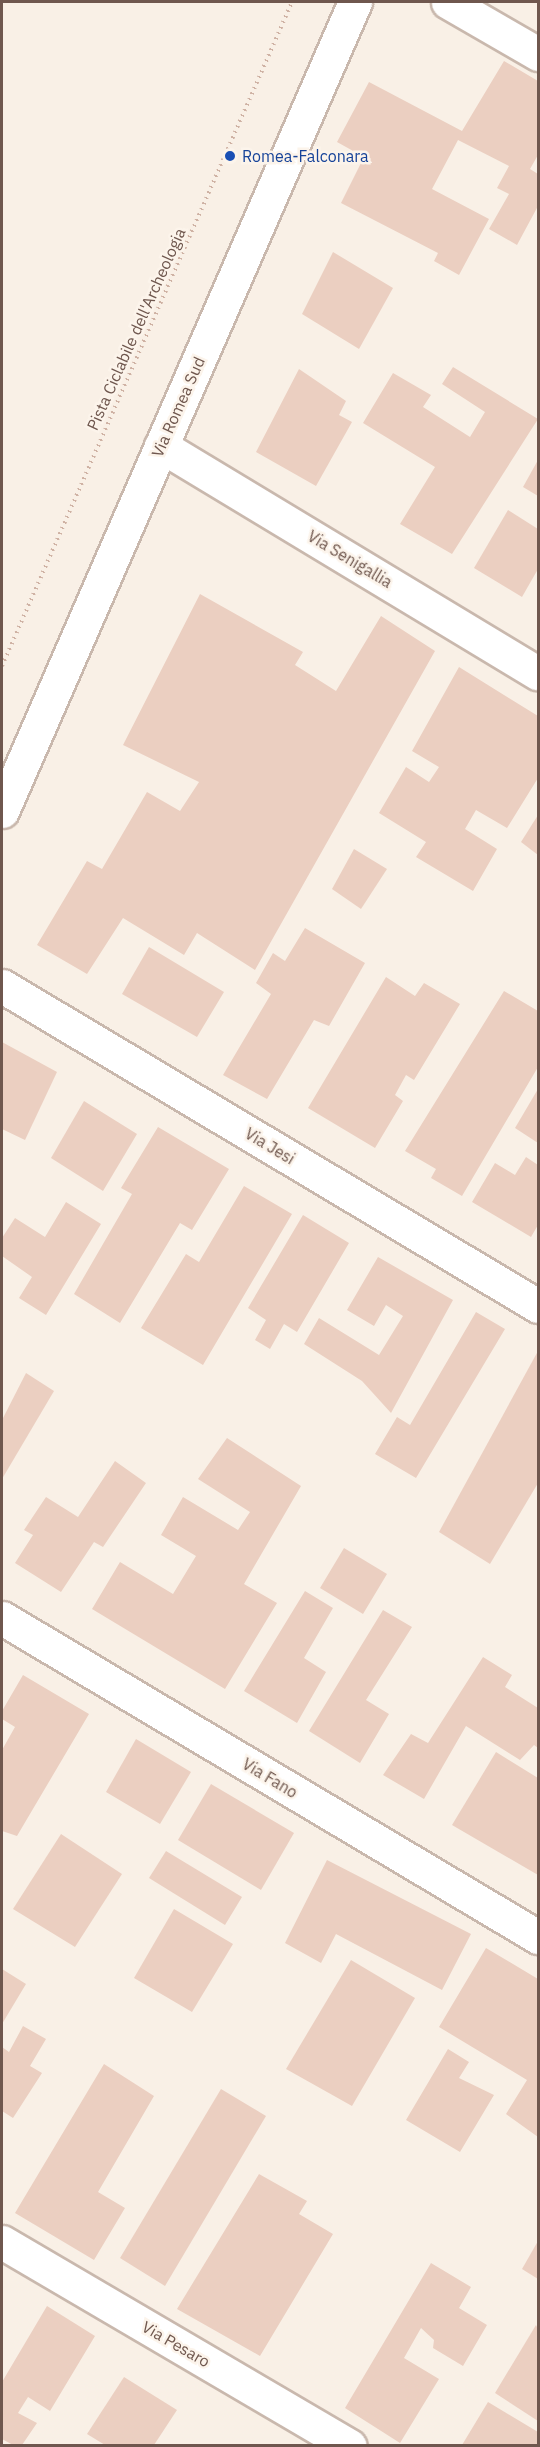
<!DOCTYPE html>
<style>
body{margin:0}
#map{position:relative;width:540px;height:2447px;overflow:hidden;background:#f9f0e6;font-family:"IBM Plex Sans",sans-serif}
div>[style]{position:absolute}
.building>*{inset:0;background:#ebcfc1}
.path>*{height:4px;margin-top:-2px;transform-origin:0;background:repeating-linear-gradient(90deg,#cfb2a4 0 1.5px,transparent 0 6px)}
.roads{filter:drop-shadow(2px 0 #c9b8ad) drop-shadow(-2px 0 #c9b8ad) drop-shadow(0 2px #c9b8ad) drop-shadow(0 -2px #c9b8ad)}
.minor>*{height:33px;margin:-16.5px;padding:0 16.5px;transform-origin:16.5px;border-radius:16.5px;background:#fff}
.secondary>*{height:33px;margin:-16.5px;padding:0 16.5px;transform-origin:16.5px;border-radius:16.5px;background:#fff}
.dots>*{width:16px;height:16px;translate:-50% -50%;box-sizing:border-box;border:3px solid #fcf4eb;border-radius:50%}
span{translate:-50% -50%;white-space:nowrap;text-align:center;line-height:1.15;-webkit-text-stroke:5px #fcf4eb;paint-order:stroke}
.transit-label{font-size:16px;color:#164399}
.left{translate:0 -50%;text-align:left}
.street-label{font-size:16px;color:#6f574e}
.frame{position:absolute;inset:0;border:3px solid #6f574e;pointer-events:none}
</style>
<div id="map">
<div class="building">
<i style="clip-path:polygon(504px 61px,538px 81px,538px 155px,530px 169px,538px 174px,538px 206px,517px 245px,489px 229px,509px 194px,497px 188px,509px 166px,458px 140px,432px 189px,489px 219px,459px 275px,434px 261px,438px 253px,341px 203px,364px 157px,337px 142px,369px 82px,462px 131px)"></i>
<i style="clip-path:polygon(333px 252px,393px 288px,359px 349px,302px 314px)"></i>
<i style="clip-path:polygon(453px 367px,538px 419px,452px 554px,400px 524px,435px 467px,363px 423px,393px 373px,431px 395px,423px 407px,470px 437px,485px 412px,442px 384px)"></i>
<i style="clip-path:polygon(299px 369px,346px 401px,339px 415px,352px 422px,316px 486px,256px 452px)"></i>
<i style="clip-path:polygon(538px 460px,538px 496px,523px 487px)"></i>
<i style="clip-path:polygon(508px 510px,538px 529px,538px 569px,522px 597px,474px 568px)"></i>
<i style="clip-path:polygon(200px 594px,303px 652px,295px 665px,336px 691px,381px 616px,435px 651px,255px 970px,197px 933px,184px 955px,123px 918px,87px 974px,37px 945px,87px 861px,102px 869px,147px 792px,180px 811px,199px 782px,123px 745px)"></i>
<i style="clip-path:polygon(459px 667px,538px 716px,538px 778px,507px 828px,476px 810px,465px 829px,497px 849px,473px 891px,416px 857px,426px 842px,379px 813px,406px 767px,429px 782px,439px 767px,412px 751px)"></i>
<i style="clip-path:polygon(538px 815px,538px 855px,521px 842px)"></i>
<i style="clip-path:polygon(354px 849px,387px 869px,361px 909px,332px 889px)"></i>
<i style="clip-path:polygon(305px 928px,365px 963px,329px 1026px,314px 1020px,267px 1099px,223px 1075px,271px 994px,256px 983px,273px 953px,285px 961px)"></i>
<i style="clip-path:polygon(149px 947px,224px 992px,197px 1037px,122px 994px)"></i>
<i style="clip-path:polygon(386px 977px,415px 996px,424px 983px,460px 1004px,414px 1080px,406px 1075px,395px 1095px,403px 1101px,375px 1148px,308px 1108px)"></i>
<i style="clip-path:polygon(504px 991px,538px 1011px,538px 1067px,462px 1196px,431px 1178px,436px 1169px,405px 1151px)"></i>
<i style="clip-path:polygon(2px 1042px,57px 1072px,25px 1140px,2px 1129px)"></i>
<i style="clip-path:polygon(538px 1089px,538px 1143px,515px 1128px)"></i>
<i style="clip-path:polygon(84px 1101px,137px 1134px,103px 1191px,51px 1158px)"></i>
<i style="clip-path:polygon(158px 1127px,229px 1169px,192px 1230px,180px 1223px,120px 1323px,74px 1294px,132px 1194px,121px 1188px)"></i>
<i style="clip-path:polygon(526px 1157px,538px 1165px,538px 1225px,531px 1237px,472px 1202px,495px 1163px,515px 1175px)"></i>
<i style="clip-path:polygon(244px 1186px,292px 1214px,203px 1365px,141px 1328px,186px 1254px,199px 1262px)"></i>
<i style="clip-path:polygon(66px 1202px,101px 1224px,46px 1315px,19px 1298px,32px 1277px,2px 1256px,2px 1238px,15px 1218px,45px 1237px)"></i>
<i style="clip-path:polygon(303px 1215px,349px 1243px,297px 1332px,284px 1324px,270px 1349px,255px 1340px,266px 1320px,248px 1308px)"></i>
<i style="clip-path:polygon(378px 1257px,453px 1300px,391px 1413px,362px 1381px,304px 1344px,319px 1318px,379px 1355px,403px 1316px,386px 1305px,374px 1326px,347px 1310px)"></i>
<i style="clip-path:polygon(476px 1312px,505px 1329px,416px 1478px,375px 1454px,397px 1417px,410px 1425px)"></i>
<i style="clip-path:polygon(538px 1351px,538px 1483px,490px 1564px,439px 1532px)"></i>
<i style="clip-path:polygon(26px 1373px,54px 1391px,2px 1479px,2px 1420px)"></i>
<i style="clip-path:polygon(227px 1438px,301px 1486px,244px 1584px,277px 1603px,225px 1689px,92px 1609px,120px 1562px,173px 1594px,196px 1556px,161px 1535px,183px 1497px,238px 1530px,250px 1512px,198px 1479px)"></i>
<i style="clip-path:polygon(115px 1461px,146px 1483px,103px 1547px,94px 1542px,61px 1592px,15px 1563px,33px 1535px,24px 1530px,46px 1497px,78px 1517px)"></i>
<i style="clip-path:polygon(344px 1548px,387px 1574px,363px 1614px,320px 1588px)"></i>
<i style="clip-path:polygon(305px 1591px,333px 1608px,304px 1658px,326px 1672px,297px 1723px,244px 1691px)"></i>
<i style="clip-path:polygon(383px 1610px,412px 1627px,366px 1700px,389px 1714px,360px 1763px,309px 1731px)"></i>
<i style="clip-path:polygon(483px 1657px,512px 1675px,505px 1687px,538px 1708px,538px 1748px,534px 1745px,520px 1760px,466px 1726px,424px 1799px,383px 1775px,411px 1734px,428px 1743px)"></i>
<i style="clip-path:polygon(23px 1675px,89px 1714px,17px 1836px,2px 1831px,2px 1750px,15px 1727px,2px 1719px,2px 1711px)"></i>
<i style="clip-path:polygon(136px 1739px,191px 1772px,160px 1824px,106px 1792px)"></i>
<i style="clip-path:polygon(496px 1752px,538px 1778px,538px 1875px,452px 1825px)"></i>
<i style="clip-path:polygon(211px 1784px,294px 1833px,261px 1890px,178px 1840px)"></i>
<i style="clip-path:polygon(61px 1834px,122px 1874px,75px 1947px,13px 1909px)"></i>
<i style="clip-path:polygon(166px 1851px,242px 1897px,225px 1925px,149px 1878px)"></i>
<i style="clip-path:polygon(327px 1860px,471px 1934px,442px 1990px,336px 1934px,321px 1963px,285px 1943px)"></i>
<i style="clip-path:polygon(174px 1909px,233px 1944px,192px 2012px,134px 1978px)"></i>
<i style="clip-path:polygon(486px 1948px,538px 1979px,538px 2137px,506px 2114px,527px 2080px,439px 2027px)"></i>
<i style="clip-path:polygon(351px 1960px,415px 1998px,352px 2106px,286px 2069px)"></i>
<i style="clip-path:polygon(2px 1969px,26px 1984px,2px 2024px)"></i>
<i style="clip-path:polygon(23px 2026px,46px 2039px,30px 2066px,42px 2073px,13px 2118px,2px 2111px,2px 2047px,9px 2052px)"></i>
<i style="clip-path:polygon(448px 2049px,469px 2062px,459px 2078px,494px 2095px,460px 2152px,406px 2120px)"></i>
<i style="clip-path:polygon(104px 2064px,154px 2096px,98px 2192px,125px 2208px,94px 2260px,15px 2213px)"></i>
<i style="clip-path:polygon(221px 2089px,266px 2116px,165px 2286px,120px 2258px)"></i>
<i style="clip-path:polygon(259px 2174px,307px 2201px,299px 2214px,333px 2234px,260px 2356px,177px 2309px)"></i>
<i style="clip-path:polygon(538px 2241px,538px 2279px,522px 2269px)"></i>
<i style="clip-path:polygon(431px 2263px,471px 2287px,459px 2308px,487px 2325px,463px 2366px,433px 2348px,434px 2340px,421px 2328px,404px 2358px,439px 2379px,400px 2443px,345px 2408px)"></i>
<i style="clip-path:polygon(47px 2306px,95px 2336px,50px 2411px,28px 2397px,18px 2413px,37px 2423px,22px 2445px,13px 2445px,2px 2439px,2px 2382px)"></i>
<i style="clip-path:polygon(536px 2325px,538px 2329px,538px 2421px,495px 2393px)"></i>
<i style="clip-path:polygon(124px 2377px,177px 2410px,154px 2445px,105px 2445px,87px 2434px)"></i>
<i style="clip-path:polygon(488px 2402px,538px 2432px,538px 2445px,462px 2445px)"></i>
</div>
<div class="path">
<i style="left:2px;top:666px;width:725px;rotate:-66.41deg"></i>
</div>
<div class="roads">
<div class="minor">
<i style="left:448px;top:2px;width:104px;rotate:30deg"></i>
<i style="left:161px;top:446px;width:440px;rotate:31.1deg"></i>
<i style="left:2px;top:986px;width:624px;rotate:30.84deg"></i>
<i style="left:2px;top:1618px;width:624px;rotate:30.76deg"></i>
<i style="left:2px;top:2242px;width:403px;rotate:30.4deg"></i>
</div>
<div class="secondary">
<i style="left:2px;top:811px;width:883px;rotate:-66.43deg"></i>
</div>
</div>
<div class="dots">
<i style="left:230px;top:156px;background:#1a4fb4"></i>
</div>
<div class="transit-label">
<span class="left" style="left:242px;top:156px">Romea-Falconara</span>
</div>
<div class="street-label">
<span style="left:136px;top:329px;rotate:-66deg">Pista Ciclabile dell'Archeologia</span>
<span style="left:178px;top:407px;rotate:-66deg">Via Romea Sud</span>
<span style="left:350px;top:559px;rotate:31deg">Via Senigallia</span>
<span style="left:270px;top:1146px;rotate:31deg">Via Jesi</span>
<span style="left:270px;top:1778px;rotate:31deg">Via Fano</span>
<span style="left:176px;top:2344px;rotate:30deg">Via Pesaro</span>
</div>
<div class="frame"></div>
</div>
